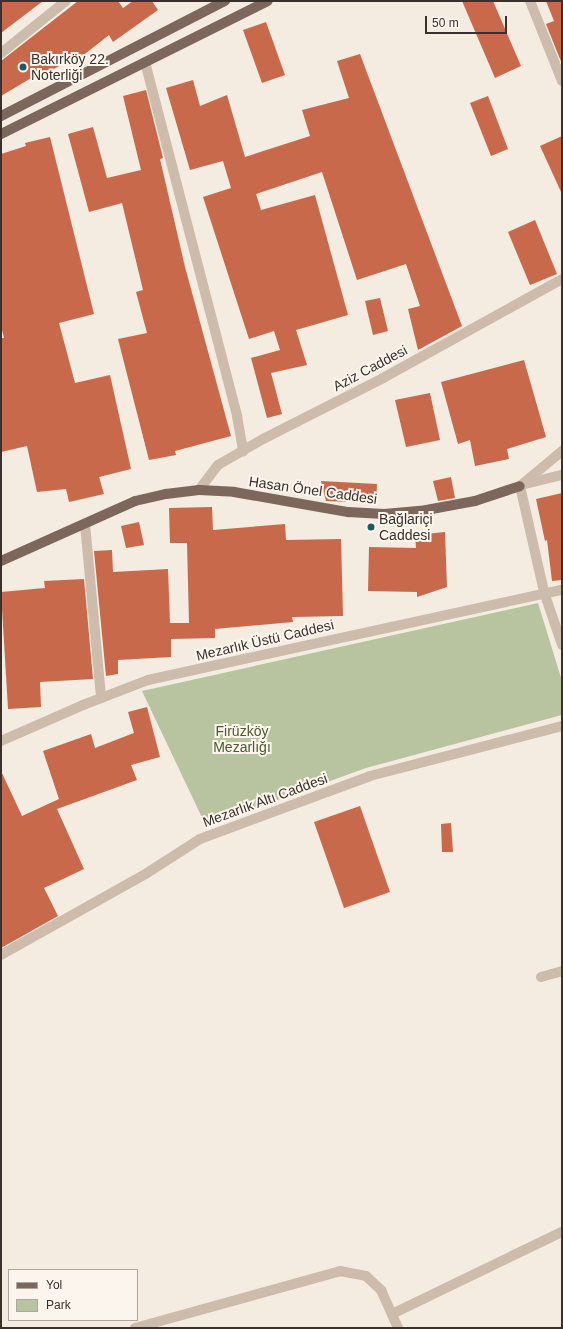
<!DOCTYPE html>
<meta charset="utf-8">
<style>
body{margin:0}
#map{position:relative;width:563px;height:1329px;overflow:hidden;background:#f4ebe1;font-family:Arial,sans-serif}
div>[style]{position:absolute}
.green>*{inset:0;background:#b8c4a0}
.building>*{inset:0;background:#c8694b}
.minor>*{height:10px;margin:-5px;padding:0 5px;transform-origin:5px;border-radius:5px;background:#cdbbac}
.major>*{height:10px;margin:-5px;padding:0 5px;transform-origin:5px;border-radius:5px;background:#7d675c}
.dots>*{width:11px;height:11px;translate:-50% -50%;box-sizing:border-box;border:2px solid #fbf5ee;border-radius:50%}
span{translate:-50% -50%;white-space:nowrap;text-align:center;line-height:1.15;-webkit-text-stroke:4px #fbf5ee;paint-order:stroke}
.poi-label{font-size:14px;color:#3b302b}
.left{translate:0 -50%;text-align:left}
.street-label{font-size:14px;color:#3b302b}
.park-label{font-size:14px;color:#4a5a2e}
.frame{position:absolute;inset:0;border:2px solid #3b302b;pointer-events:none}
.legend{position:absolute;left:8px;top:1269px;width:130px;height:52px;box-sizing:border-box;background:#fbf5ee;border:1px solid #aea6a0;margin:0;padding:5px 7px;list-style:none;font-size:12px;color:#3b302b}
.legend li{display:flex;align-items:center;gap:8px;height:20px}
.legend b{width:20px;border:1px solid #aea6a0}
.scale{position:absolute;left:425px;top:16px;width:82px;height:18px;box-sizing:border-box;border:2px solid #3b302b;border-top:0;padding-left:5px;font-size:12px;line-height:14px;white-space:nowrap;color:#3b302b;-webkit-text-stroke:3px #fbf5ee;paint-order:stroke}
</style>
<div id="map">
<div class="green">
<i style="clip-path:polygon(538px 603px,562px 681px,562px 715px,366px 768px,206px 826px,142px 691px)"></i>
</div>
<div class="building">
<i style="clip-path:polygon(1px 1px,43px 1px,1px 33px)"></i>
<i style="clip-path:polygon(78px 1px,118px 1px,123px 8px,133px 1px,152px 1px,158px 10px,113px 42px,109px 35px,81px 57px,79px 56px,44px 74px,43px 71px,1px 96px,1px 61px)"></i>
<i style="clip-path:polygon(462px 1px,493px 1px,521px 66px,495px 78px)"></i>
<i style="clip-path:polygon(546px 1px,562px 1px,562px 64px,546px 24px,554px 21px)"></i>
<i style="clip-path:polygon(266px 22px,285px 75px,262px 83px,243px 30px)"></i>
<i style="clip-path:polygon(360px 54px,462px 326px,418px 350px,408px 309px,420px 306px,406px 264px,357px 280px,322px 172px,256px 194px,261px 210px,315px 195px,348px 315px,296px 330px,307px 365px,271px 373px,282px 414px,267px 418px,251px 358px,280px 350px,274px 331px,249px 339px,203px 197px,231px 188px,223px 161px,190px 170px,166px 88px,193px 80px,200px 106px,227px 95px,245px 157px,310px 136px,302px 110px,349px 98px,337px 61px)"></i>
<i style="clip-path:polygon(146px 90px,163px 158px,160px 159px,185px 267px,231px 436px,175px 451px,176px 455px,149px 460px,118px 339px,147px 333px,136px 292px,143px 290px,122px 203px,89px 212px,68px 134px,93px 127px,107px 178px,141px 170px,123px 96px)"></i>
<i style="clip-path:polygon(488px 96px,508px 149px,491px 156px,470px 103px)"></i>
<i style="clip-path:polygon(562px 136px,562px 194px,540px 146px)"></i>
<i style="clip-path:polygon(50px 137px,94px 314px,59px 323px,75px 383px,110px 375px,131px 469px,99px 477px,104px 494px,69px 502px,66px 489px,37px 492px,27px 446px,1px 452px,1px 338px,4px 338px,1px 326px,1px 154px,26px 146px,25px 143px)"></i>
<i style="clip-path:polygon(535px 220px,557px 274px,530px 285px,508px 232px)"></i>
<i style="clip-path:polygon(380px 298px,388px 331px,373px 335px,365px 301px)"></i>
<i style="clip-path:polygon(524px 360px,546px 437px,507px 449px,509px 459px,475px 466px,470px 440px,458px 444px,441px 382px)"></i>
<i style="clip-path:polygon(430px 393px,440px 440px,406px 447px,395px 400px)"></i>
<i style="clip-path:polygon(451px 477px,455px 498px,438px 501px,433px 481px)"></i>
<i style="clip-path:polygon(321px 481px,377px 484px,376px 503px,326px 501px)"></i>
<i style="clip-path:polygon(562px 493px,562px 580px,552px 581px,547px 540px,545px 541px,536px 499px)"></i>
<i style="clip-path:polygon(212px 507px,213px 530px,285px 524px,286px 540px,341px 539px,343px 616px,292px 617px,293px 622px,215px 629px,215px 638px,171px 639px,171px 657px,118px 660px,118px 674px,106px 676px,94px 551px,112px 550px,113px 572px,168px 569px,170px 623px,189px 623px,187px 543px,170px 543px,169px 508px)"></i>
<i style="clip-path:polygon(139px 522px,144px 545px,126px 548px,121px 526px)"></i>
<i style="clip-path:polygon(445px 532px,447px 587px,417px 597px,417px 592px,368px 591px,369px 547px,416px 548px,415px 535px)"></i>
<i style="clip-path:polygon(84px 579px,93px 679px,40px 682px,41px 707px,8px 709px,1px 592px,45px 588px,44px 581px)"></i>
<i style="clip-path:polygon(147px 707px,160px 757px,131px 765px,137px 780px,57px 809px,84px 869px,44px 888px,58px 916px,1px 948px,1px 771px,22px 816px,59px 799px,43px 751px,91px 734px,95px 748px,134px 733px,128px 712px)"></i>
<i style="clip-path:polygon(360px 806px,390px 892px,344px 908px,314px 822px)"></i>
<i style="clip-path:polygon(451px 823px,453px 852px,442px 852px,441px 824px)"></i>
</div>
<div class="minor">
<i style="left:530px;top:1px;width:86px;rotate:68.2deg"></i>
<i style="left:1px;top:53px;width:83px;rotate:-38.7deg"></i>
<i style="left:145px;top:62px;width:366px;rotate:75.4deg"></i>
<i style="left:237px;top:416px;width:36px;rotate:80deg"></i>
<i style="left:525px;top:484px;width:38px;rotate:-14deg"></i>
<i style="left:520px;top:486px;width:109px;rotate:77.2deg"></i>
<i style="left:544px;top:592px;width:56px;rotate:71.2deg"></i>
<i style="left:520px;top:486px;width:55px;rotate:-39.8deg"></i>
<i style="left:199px;top:490px;width:31px;rotate:-53deg"></i>
<i style="left:218px;top:465px;width:52px;rotate:-30deg"></i>
<i style="left:263px;top:439px;width:135px;rotate:-26.9deg"></i>
<i style="left:383px;top:378px;width:205px;rotate:-28.9deg"></i>
<i style="left:85px;top:524px;width:175px;rotate:84.7deg"></i>
<i style="left:1px;top:741px;width:90px;rotate:-23.7deg"></i>
<i style="left:83px;top:705px;width:70px;rotate:-21deg"></i>
<i style="left:148px;top:680px;width:424px;rotate:-12.3deg"></i>
<i style="left:1px;top:955px;width:167px;rotate:-29.3deg"></i>
<i style="left:147px;top:873px;width:63px;rotate:-32.7deg"></i>
<i style="left:200px;top:839px;width:181px;rotate:-20.3deg"></i>
<i style="left:370px;top:776px;width:198px;rotate:-14.6deg"></i>
<i style="left:541px;top:977px;width:22px;rotate:-16deg"></i>
<i style="left:392px;top:1314px;width:189px;rotate:-25.8deg"></i>
<i style="left:135px;top:1328px;width:213px;rotate:-15.5deg"></i>
<i style="left:340px;top:1271px;width:26px;rotate:11deg"></i>
<i style="left:366px;top:1276px;width:21px;rotate:43deg"></i>
<i style="left:381px;top:1290px;width:42px;rotate:65.9deg"></i>
</div>
<div class="major">
<i style="left:1px;top:116px;width:252px;rotate:-27.2deg"></i>
<i style="left:1px;top:134px;width:298px;rotate:-26.5deg"></i>
<i style="left:1px;top:561px;width:147px;rotate:-24.1deg"></i>
<i style="left:135px;top:501px;width:32px;rotate:-13deg"></i>
<i style="left:166px;top:494px;width:33px;rotate:-7deg"></i>
<i style="left:199px;top:490px;width:35px;rotate:3deg"></i>
<i style="left:234px;top:492px;width:116px;rotate:10deg"></i>
<i style="left:348px;top:512px;width:36px;rotate:3deg"></i>
<i style="left:384px;top:514px;width:37px;rotate:-5deg"></i>
<i style="left:421px;top:511px;width:55px;rotate:-10.5deg"></i>
<i style="left:475px;top:501px;width:47px;rotate:-18.4deg"></i>
</div>
<div class="dots">
<i style="left:23px;top:67px;background:#1f5a5e"></i>
<i style="left:371px;top:527px;background:#1f5a5e"></i>
</div>
<div class="poi-label">
<span class="left" style="left:31px;top:67px">Bakırköy 22.<br>Noterliği</span>
<span class="left" style="left:379px;top:527px">Bağlariçi<br>Caddesi</span>
</div>
<div class="street-label">
<span style="left:370px;top:368px;rotate:-28deg">Aziz Caddesi</span>
<span style="left:313px;top:490px;rotate:8deg">Hasan Önel Caddesi</span>
<span style="left:265px;top:640px;rotate:-13deg">Mezarlık Üstü Caddesi</span>
<span style="left:265px;top:800px;rotate:-20deg">Mezarlık Altı Caddesi</span>
</div>
<div class="park-label">
<span style="left:242px;top:739px">Firüzköy<br>Mezarlığı</span>
</div>
<div class="frame"></div>
<ul class="legend">
<li><b style="height:5px;background:#7d675c"></b>Yol</li>
<li><b style="height:11px;background:#b8c4a0"></b>Park</li>
</ul>
<div class="scale">50 m</div>
</div>
